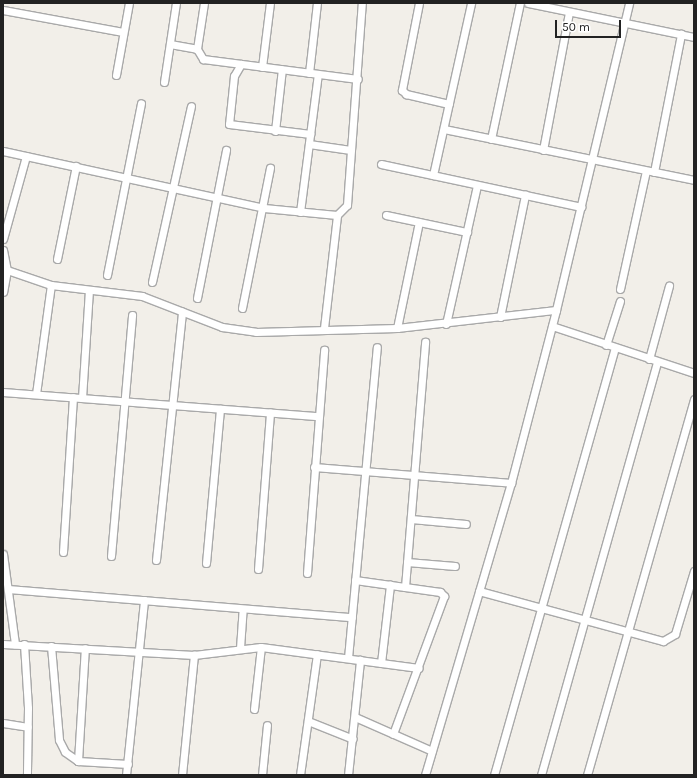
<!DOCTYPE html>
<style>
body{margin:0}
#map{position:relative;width:697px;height:778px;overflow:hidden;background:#f2efe9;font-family:Karla,sans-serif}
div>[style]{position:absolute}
.roads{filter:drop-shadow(1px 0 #a9a9a9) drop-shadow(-1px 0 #a9a9a9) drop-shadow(0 1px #a9a9a9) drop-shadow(0 -1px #a9a9a9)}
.street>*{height:7px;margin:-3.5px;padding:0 3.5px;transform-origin:3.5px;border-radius:3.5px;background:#fff}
span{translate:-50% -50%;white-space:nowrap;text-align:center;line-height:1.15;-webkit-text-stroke:4px #fff;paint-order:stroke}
.frame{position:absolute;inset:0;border:4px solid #222;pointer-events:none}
.scale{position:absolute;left:555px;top:20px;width:66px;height:18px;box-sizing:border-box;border:2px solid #222;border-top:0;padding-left:5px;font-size:12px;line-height:14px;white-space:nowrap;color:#222;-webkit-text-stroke:3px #fff;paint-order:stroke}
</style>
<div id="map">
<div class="roads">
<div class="street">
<i style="left:204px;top:3px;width:47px;rotate:98.7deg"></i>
<i style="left:197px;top:49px;width:12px;rotate:59deg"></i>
<i style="left:203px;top:59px;width:156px;rotate:7.4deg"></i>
<i style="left:419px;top:3px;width:89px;rotate:101.1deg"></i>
<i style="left:402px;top:90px;width:6px;rotate:45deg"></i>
<i style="left:406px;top:94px;width:44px;rotate:13.1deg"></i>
<i style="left:528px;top:3px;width:169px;rotate:11.6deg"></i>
<i style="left:3px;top:10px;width:122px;rotate:10.4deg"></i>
<i style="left:170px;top:44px;width:27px;rotate:10deg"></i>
<i style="left:241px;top:64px;width:14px;rotate:120deg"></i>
<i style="left:234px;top:76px;width:48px;rotate:95.9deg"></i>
<i style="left:229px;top:124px;width:82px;rotate:7deg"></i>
<i style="left:262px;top:67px;width:64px;rotate:-82.9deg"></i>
<i style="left:309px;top:73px;width:70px;rotate:-83.5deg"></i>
<i style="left:116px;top:75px;width:73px;rotate:-79.8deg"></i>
<i style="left:164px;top:82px;width:80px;rotate:-81.4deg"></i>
<i style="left:444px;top:129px;width:255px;rotate:11.5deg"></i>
<i style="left:275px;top:131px;width:62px;rotate:-83.6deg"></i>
<i style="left:491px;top:139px;width:139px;rotate:-78deg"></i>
<i style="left:309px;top:144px;width:42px;rotate:8.1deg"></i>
<i style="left:543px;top:150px;width:139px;rotate:-79.3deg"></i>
<i style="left:3px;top:151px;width:267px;rotate:12.3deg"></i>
<i style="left:264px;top:208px;width:73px;rotate:5.5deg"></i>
<i style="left:337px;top:215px;width:14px;rotate:-45deg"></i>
<i style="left:347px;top:205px;width:203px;rotate:-85.8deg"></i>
<i style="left:381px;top:164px;width:205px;rotate:12.1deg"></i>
<i style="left:654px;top:172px;width:141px;rotate:-78.9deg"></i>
<i style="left:433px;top:175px;width:176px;rotate:-77.5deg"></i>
<i style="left:300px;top:212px;width:139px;rotate:-82.6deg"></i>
<i style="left:386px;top:215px;width:83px;rotate:11.9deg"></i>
<i style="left:3px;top:239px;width:86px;rotate:-74.5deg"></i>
<i style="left:3px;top:250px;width:20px;rotate:79deg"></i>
<i style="left:7px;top:270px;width:22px;rotate:100deg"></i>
<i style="left:57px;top:259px;width:95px;rotate:-78.5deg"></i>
<i style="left:7px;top:270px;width:46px;rotate:18.8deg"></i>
<i style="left:51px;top:285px;width:92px;rotate:6.9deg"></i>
<i style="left:142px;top:296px;width:86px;rotate:21.2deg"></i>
<i style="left:222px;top:327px;width:34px;rotate:8deg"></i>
<i style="left:256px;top:332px;width:141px;rotate:-1.6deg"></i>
<i style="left:397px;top:328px;width:160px;rotate:-6.5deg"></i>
<i style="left:107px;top:275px;width:175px;rotate:-78.8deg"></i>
<i style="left:152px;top:282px;width:180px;rotate:-77.5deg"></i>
<i style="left:620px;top:289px;width:121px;rotate:-77.6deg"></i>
<i style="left:197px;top:298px;width:151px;rotate:-78.9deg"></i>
<i style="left:242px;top:308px;width:143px;rotate:-78.7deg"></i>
<i style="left:500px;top:317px;width:125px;rotate:-78.4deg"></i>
<i style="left:446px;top:324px;width:142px;rotate:-77.4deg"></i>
<i style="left:552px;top:326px;width:150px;rotate:18.3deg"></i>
<i style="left:324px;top:328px;width:114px;rotate:-83.4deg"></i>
<i style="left:397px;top:328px;width:108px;rotate:-78.3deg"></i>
<i style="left:606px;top:345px;width:46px;rotate:-72.3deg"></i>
<i style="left:649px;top:359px;width:76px;rotate:-74.7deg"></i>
<i style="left:3px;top:392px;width:316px;rotate:4.4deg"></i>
<i style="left:36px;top:394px;width:110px;rotate:-82.2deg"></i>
<i style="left:82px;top:398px;width:108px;rotate:-86.3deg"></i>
<i style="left:314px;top:467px;width:198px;rotate:4.6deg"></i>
<i style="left:411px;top:519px;width:55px;rotate:5.2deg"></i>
<i style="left:63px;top:552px;width:155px;rotate:-86.3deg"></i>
<i style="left:3px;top:554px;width:91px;rotate:82.4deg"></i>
<i style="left:111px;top:556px;width:242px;rotate:-85deg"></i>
<i style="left:156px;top:560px;width:250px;rotate:-84deg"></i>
<i style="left:407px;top:562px;width:48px;rotate:4.8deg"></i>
<i style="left:206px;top:563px;width:155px;rotate:-84.8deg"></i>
<i style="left:258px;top:569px;width:157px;rotate:-85.6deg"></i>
<i style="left:307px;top:573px;width:224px;rotate:-85.6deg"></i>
<i style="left:355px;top:580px;width:86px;rotate:8deg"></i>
<i style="left:440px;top:592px;width:6px;rotate:45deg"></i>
<i style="left:444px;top:596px;width:147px;rotate:110.3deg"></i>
<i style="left:405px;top:587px;width:246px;rotate:-85.3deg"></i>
<i style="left:8px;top:589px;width:345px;rotate:4.7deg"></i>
<i style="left:479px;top:591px;width:191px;rotate:15.2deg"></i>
<i style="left:663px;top:641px;width:14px;rotate:-30deg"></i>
<i style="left:675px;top:634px;width:66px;rotate:-73.2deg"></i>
<i style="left:3px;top:644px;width:191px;rotate:3.3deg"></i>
<i style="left:194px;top:655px;width:67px;rotate:-6.8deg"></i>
<i style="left:261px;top:647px;width:159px;rotate:7.6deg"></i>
<i style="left:24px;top:644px;width:64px;rotate:86.4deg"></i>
<i style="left:28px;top:708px;width:67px;rotate:90.9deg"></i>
<i style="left:51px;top:646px;width:94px;rotate:85.1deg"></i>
<i style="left:59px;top:740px;width:13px;rotate:63deg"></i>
<i style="left:65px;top:752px;width:16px;rotate:35deg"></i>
<i style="left:78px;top:761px;width:50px;rotate:3.4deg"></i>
<i style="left:240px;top:648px;width:39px;rotate:-86deg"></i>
<i style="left:348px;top:658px;width:312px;rotate:-84.7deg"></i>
<i style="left:381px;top:663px;width:79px;rotate:-83.4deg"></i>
<i style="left:254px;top:709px;width:62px;rotate:-83.6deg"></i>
<i style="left:355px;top:717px;width:84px;rotate:23.8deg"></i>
<i style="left:308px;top:721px;width:48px;rotate:21.8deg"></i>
<i style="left:3px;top:723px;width:25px;rotate:9deg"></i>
<i style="left:78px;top:761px;width:113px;rotate:-86.5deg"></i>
<i style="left:126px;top:775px;width:176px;rotate:-84.1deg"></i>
<i style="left:182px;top:775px;width:121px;rotate:-84.3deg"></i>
<i style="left:262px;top:775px;width:50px;rotate:-84.3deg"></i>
<i style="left:300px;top:775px;width:122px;rotate:-82deg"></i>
<i style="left:348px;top:775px;width:116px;rotate:-84deg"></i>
<i style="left:425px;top:775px;width:304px;rotate:-73.6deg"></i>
<i style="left:511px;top:483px;width:179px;rotate:-75.4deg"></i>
<i style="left:556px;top:310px;width:316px;rotate:-76.6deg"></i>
<i style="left:494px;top:775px;width:444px;rotate:-74.2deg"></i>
<i style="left:541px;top:775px;width:429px;rotate:-74.3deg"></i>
<i style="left:587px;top:775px;width:391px;rotate:-74.1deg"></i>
</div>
</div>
<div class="frame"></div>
<div class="scale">50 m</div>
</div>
